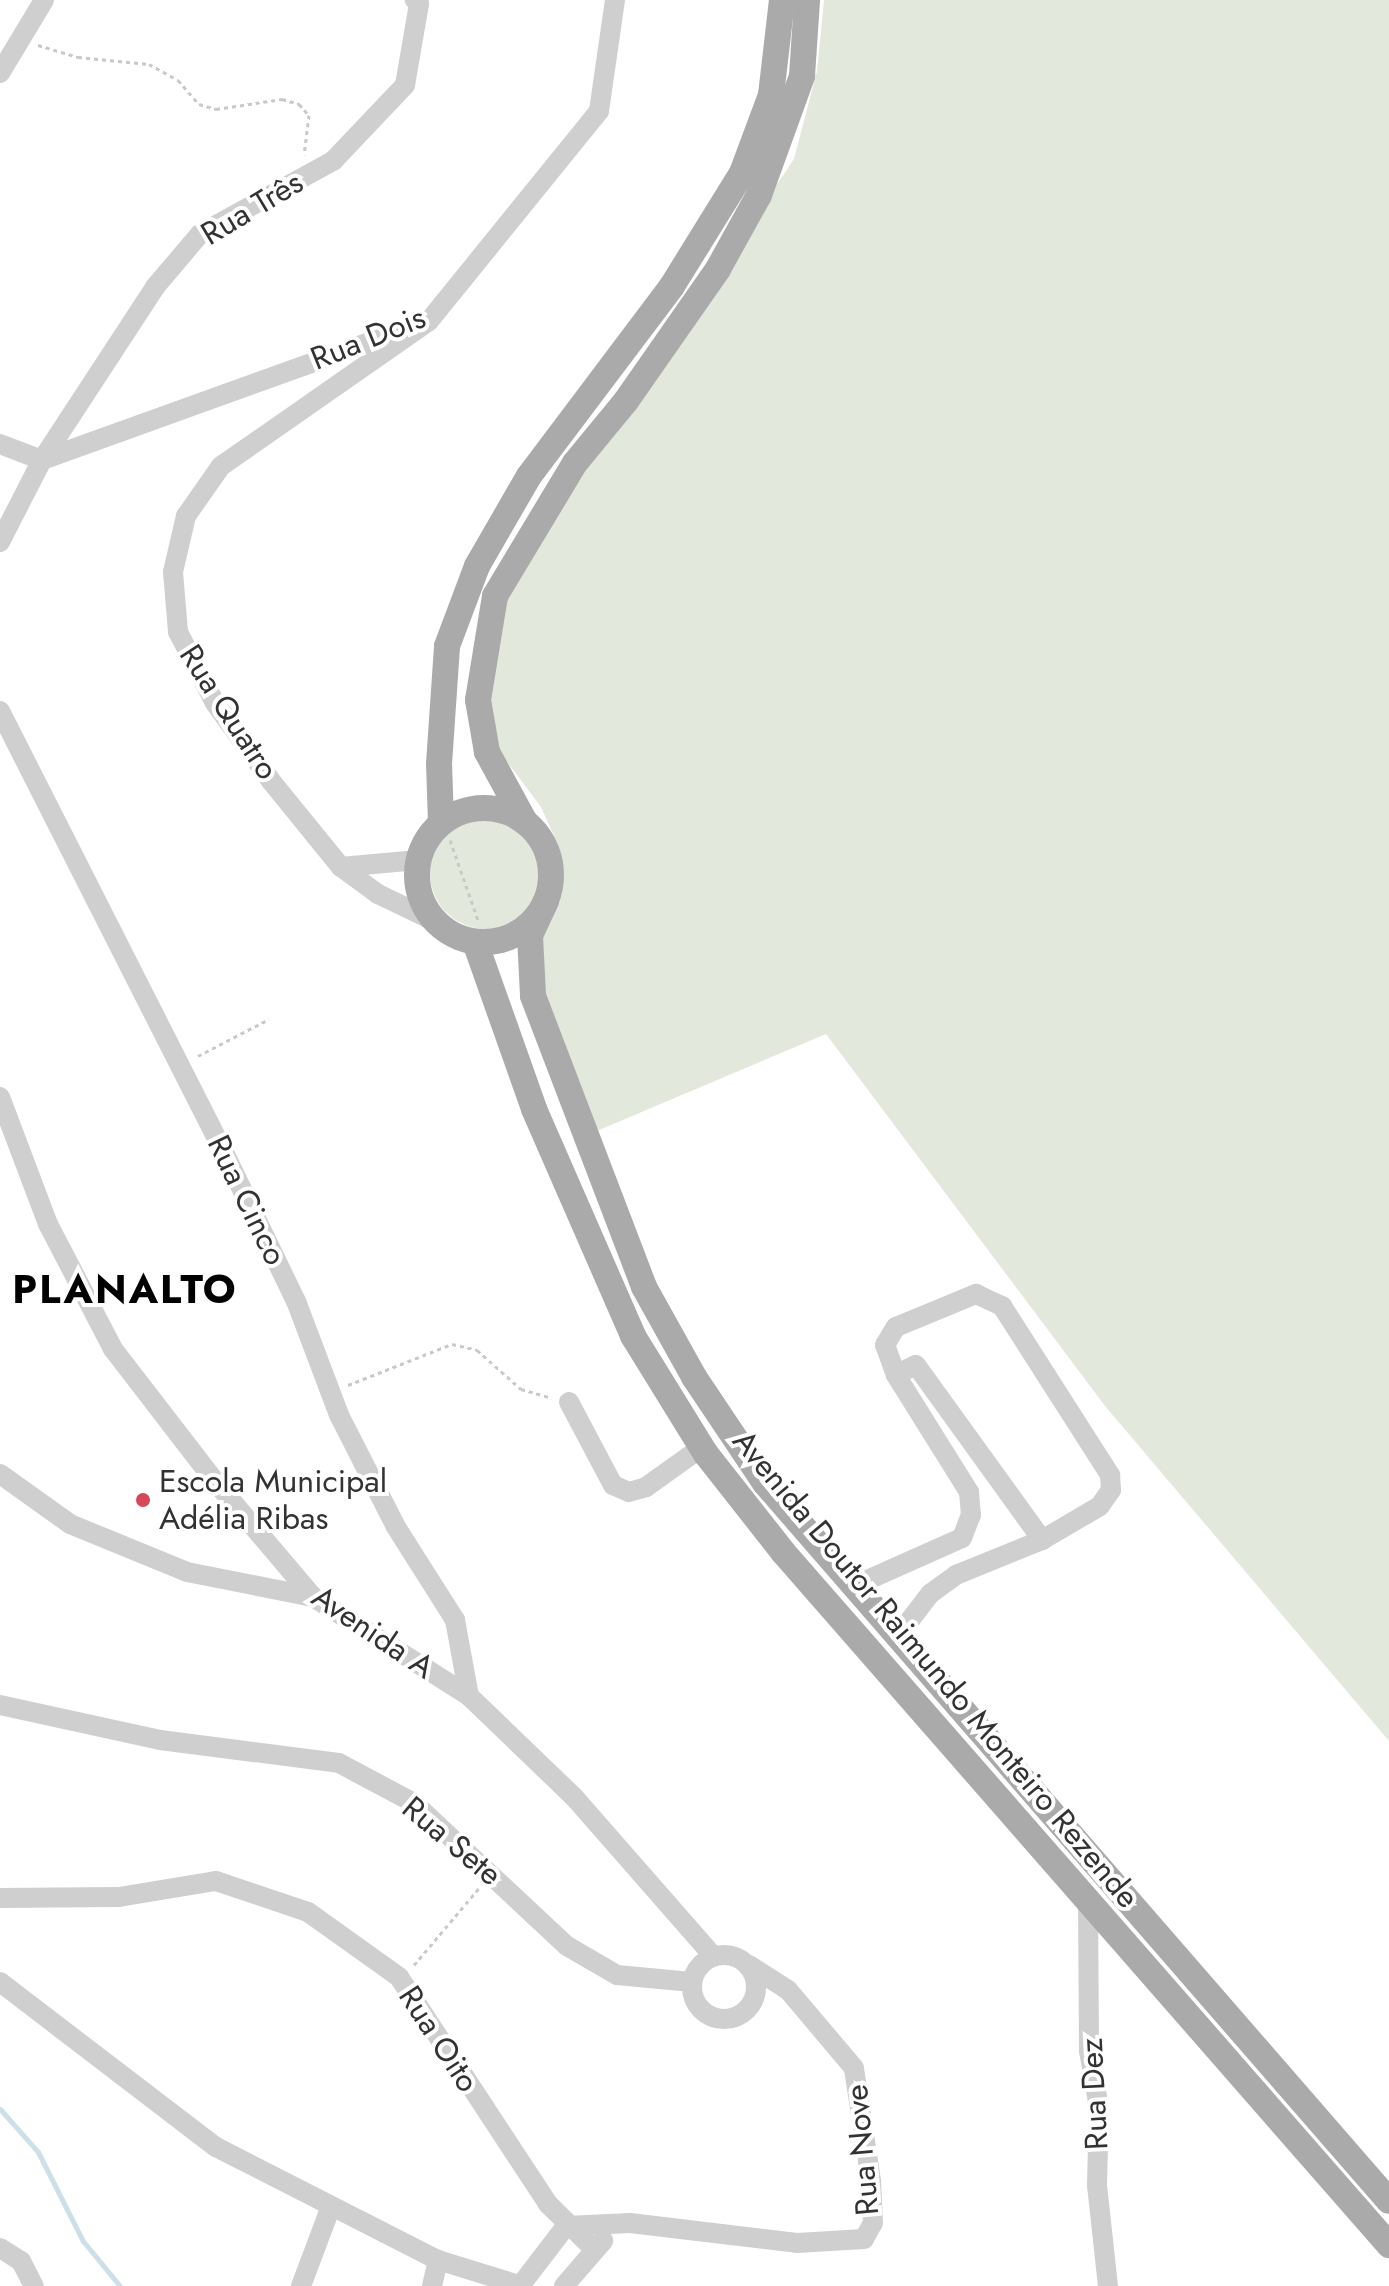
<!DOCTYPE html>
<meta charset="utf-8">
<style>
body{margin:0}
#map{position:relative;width:1389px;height:2286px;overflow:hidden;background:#fff;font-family:Jost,sans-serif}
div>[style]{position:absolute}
.green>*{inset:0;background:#e2e8dc}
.round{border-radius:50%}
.stream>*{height:5px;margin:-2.5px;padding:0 2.5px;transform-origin:2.5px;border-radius:2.5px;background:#cddfe8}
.path>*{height:3px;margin-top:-1.5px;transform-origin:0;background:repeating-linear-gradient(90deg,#c9c9c9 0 4px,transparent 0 8px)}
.minor>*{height:20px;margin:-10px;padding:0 10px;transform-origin:10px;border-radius:10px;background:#cfcfcf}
.minor>.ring{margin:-10px;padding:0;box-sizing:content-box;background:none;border:20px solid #cfcfcf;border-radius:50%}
.major>*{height:26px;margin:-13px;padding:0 13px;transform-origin:13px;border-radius:13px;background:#aaa}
.major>.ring{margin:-13px;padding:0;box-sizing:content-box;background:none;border:26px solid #aaa;border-radius:50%}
.dots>*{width:22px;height:22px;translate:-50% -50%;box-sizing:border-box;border:4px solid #fff;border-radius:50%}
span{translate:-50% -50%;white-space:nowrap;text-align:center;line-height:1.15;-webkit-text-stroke:8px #fff;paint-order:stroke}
.street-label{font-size:32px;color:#323232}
.poi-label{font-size:32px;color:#323232}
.left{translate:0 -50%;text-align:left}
.district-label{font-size:40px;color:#000;font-weight:700;letter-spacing:2px}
</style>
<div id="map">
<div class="green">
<i style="clip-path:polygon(824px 0,1389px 0,1389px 1741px,1105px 1406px,826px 1034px,592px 1133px,536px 983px,545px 915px,560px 880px,558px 845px,541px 807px,493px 743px,488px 666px,511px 578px,794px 159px,817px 71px)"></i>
<i class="round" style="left:430px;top:817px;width:112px;height:112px"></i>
</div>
<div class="stream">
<i style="left:0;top:2109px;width:57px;rotate:48.5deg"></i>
<i style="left:38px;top:2152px;width:100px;rotate:63.2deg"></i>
<i style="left:83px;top:2241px;width:58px;rotate:50.6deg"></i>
</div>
<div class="path">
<i style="left:38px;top:45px;width:42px;rotate:16.7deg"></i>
<i style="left:78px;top:57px;width:71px;rotate:5.6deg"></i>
<i style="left:149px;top:64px;width:33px;rotate:29deg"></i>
<i style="left:178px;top:80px;width:32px;rotate:49deg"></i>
<i style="left:199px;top:104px;width:18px;rotate:16deg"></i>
<i style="left:216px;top:109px;width:67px;rotate:-8.6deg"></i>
<i style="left:282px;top:99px;width:18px;rotate:16deg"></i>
<i style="left:299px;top:104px;width:15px;rotate:48deg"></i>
<i style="left:309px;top:115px;width:40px;rotate:97.1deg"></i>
<i style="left:450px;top:840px;width:85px;rotate:70.7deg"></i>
<i style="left:198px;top:1056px;width:80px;rotate:-27.5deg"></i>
<i style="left:348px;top:1385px;width:112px;rotate:-21.5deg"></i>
<i style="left:452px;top:1344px;width:26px;rotate:13deg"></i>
<i style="left:477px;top:1350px;width:59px;rotate:41.6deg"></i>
<i style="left:521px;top:1389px;width:32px;rotate:16deg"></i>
<i style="left:414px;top:1965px;width:101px;rotate:-49.8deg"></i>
</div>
<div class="minor">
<i style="left:0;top:73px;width:85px;rotate:-58.9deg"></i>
<i style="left:429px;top:321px;width:254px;rotate:145.1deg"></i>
<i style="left:221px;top:466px;width:61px;rotate:125deg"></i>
<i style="left:186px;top:516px;width:57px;rotate:103.1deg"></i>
<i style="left:173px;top:572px;width:60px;rotate:85.2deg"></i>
<i style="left:178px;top:632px;width:80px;rotate:62.5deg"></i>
<i style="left:215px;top:703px;width:96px;rotate:54.3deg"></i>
<i style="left:271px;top:781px;width:111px;rotate:50.9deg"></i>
<i style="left:341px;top:867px;width:46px;rotate:36.1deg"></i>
<i style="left:378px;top:894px;width:64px;rotate:25.8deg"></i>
<i style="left:0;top:444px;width:45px;rotate:20.9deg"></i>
<i style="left:42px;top:460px;width:411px;rotate:-19.8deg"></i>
<i style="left:429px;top:321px;width:270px;rotate:-51deg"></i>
<i style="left:599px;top:111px;width:112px;rotate:-81.8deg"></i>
<i style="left:0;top:542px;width:92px;rotate:-62.9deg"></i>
<i style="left:42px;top:460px;width:207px;rotate:-56.8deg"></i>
<i style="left:155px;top:287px;width:70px;rotate:-49.7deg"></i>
<i style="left:200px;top:234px;width:152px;rotate:-28.8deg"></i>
<i style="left:333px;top:161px;width:105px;rotate:-46.5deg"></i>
<i style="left:405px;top:85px;width:82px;rotate:-80.2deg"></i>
<i style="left:419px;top:4px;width:6px;rotate:-135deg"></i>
<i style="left:0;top:711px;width:483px;rotate:63.1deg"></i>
<i style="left:219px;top:1142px;width:177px;rotate:64.2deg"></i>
<i style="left:296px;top:1301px;width:122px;rotate:69.3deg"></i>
<i style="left:339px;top:1415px;width:126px;rotate:63deg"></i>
<i style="left:396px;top:1527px;width:110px;rotate:57.6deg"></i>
<i style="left:455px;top:1620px;width:77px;rotate:79.6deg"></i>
<i style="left:341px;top:867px;width:77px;rotate:-5.2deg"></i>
<i style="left:0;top:1097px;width:136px;rotate:69.3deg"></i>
<i style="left:48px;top:1224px;width:141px;rotate:62.5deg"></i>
<i style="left:113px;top:1349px;width:164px;rotate:52.4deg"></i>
<i style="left:213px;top:1479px;width:155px;rotate:49.7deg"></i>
<i style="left:313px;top:1597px;width:185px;rotate:32.4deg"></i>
<i style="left:469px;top:1696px;width:146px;rotate:43.9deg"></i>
<i style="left:574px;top:1797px;width:211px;rotate:48.8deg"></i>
<i style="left:896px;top:1375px;width:32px;rotate:-110deg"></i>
<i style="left:885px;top:1345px;width:21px;rotate:-59deg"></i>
<i style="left:896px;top:1327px;width:87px;rotate:-22.4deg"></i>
<i style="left:976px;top:1294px;width:29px;rotate:25deg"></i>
<i style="left:1002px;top:1306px;width:201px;rotate:57.4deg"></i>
<i style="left:1110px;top:1475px;width:15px;rotate:86deg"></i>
<i style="left:1111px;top:1490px;width:19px;rotate:125deg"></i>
<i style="left:1100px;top:1506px;width:67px;rotate:149.6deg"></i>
<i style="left:569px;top:1402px;width:94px;rotate:62.1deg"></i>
<i style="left:613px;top:1485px;width:17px;rotate:24deg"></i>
<i style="left:629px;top:1492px;width:18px;rotate:-16deg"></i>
<i style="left:646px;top:1487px;width:69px;rotate:-35.5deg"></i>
<i style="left:0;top:1474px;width:86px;rotate:35.5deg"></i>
<i style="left:70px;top:1524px;width:126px;rotate:22.3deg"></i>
<i style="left:187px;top:1572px;width:128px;rotate:11.2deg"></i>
<i style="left:854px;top:1586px;width:118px;rotate:-24deg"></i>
<i style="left:962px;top:1538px;width:25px;rotate:-69deg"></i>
<i style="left:971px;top:1515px;width:23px;rotate:-95deg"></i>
<i style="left:969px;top:1492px;width:138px;rotate:-122deg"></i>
<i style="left:896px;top:1375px;width:22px;rotate:-27deg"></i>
<i style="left:916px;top:1365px;width:216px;rotate:54.2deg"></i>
<i style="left:1042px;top:1540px;width:93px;rotate:157.9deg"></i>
<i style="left:956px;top:1575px;width:32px;rotate:144deg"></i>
<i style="left:930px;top:1594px;width:54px;rotate:127.5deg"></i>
<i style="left:0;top:1705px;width:164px;rotate:12.3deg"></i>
<i style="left:160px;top:1740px;width:180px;rotate:7.3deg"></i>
<i style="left:339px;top:1763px;width:85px;rotate:28.1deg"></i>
<i style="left:414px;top:1803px;width:209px;rotate:43.1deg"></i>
<i style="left:567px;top:1946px;width:58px;rotate:30.1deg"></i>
<i style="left:617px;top:1975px;width:75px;rotate:5.3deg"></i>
<i style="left:0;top:1898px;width:119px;rotate:-0.5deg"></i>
<i style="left:119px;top:1897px;width:98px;rotate:-9.4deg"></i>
<i style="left:216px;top:1881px;width:97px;rotate:18.6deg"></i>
<i style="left:308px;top:1912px;width:112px;rotate:35.5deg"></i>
<i style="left:399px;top:1977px;width:272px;rotate:56.7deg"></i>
<i style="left:548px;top:2204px;width:62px;rotate:44.3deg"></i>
<i style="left:1088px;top:1902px;width:149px;rotate:89.6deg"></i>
<i style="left:1089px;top:2051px;width:58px;rotate:80deg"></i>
<i style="left:1099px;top:2108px;width:77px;rotate:91.5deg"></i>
<i style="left:1097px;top:2185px;width:102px;rotate:83.8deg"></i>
<i class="ring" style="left:692px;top:1955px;width:44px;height:44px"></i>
<i style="left:0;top:1982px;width:272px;rotate:37.4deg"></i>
<i style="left:216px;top:2147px;width:249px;rotate:27deg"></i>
<i style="left:438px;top:2260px;width:88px;rotate:17.2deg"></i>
<i style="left:0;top:2248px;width:25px;rotate:32deg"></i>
<i style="left:21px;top:2261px;width:28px;rotate:63deg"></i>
<i style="left:301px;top:2286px;width:82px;rotate:-69.4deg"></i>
<i style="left:432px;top:2286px;width:27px;rotate:-77deg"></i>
<i style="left:520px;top:2286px;width:76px;rotate:-52.5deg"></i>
<i style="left:566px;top:2226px;width:64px;rotate:-2.7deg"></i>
<i style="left:630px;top:2223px;width:168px;rotate:6.8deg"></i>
<i style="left:797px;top:2243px;width:67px;rotate:-3.4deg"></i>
<i style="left:864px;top:2239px;width:18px;rotate:-61deg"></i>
<i style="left:873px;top:2223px;width:42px;rotate:-92.7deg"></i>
<i style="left:871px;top:2181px;width:114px;rotate:-98.6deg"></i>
<i style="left:854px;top:2068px;width:102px;rotate:-130.2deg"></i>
<i style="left:788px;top:1990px;width:46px;rotate:-147.3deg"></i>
<i style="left:564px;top:2286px;width:60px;rotate:-49.1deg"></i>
</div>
<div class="major">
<i class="ring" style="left:417px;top:808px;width:108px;height:108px"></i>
<i style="left:525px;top:822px;width:80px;rotate:-118.5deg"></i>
<i style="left:487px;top:752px;width:53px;rotate:-99.8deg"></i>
<i style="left:478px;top:700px;width:105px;rotate:-80.7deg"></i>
<i style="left:495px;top:596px;width:155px;rotate:-59deg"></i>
<i style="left:575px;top:463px;width:80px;rotate:-50.6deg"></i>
<i style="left:626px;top:401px;width:161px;rotate:-55.1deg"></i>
<i style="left:718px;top:269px;width:85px;rotate:-61deg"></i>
<i style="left:759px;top:195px;width:127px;rotate:-70.1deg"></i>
<i style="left:802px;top:76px;width:76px;rotate:-86.2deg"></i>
<i style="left:441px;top:823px;width:59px;rotate:-91.9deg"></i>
<i style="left:439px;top:764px;width:118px;rotate:-86.1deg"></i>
<i style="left:447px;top:646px;width:85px;rotate:-69.4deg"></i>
<i style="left:477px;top:566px;width:104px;rotate:-60deg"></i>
<i style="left:529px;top:476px;width:238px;rotate:-53deg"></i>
<i style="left:672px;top:286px;width:133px;rotate:-58.2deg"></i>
<i style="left:742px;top:173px;width:83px;rotate:-69.6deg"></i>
<i style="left:771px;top:95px;width:96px;rotate:-83.4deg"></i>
<i style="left:546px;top:901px;width:38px;rotate:115deg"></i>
<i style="left:530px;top:936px;width:60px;rotate:87.1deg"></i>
<i style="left:533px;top:996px;width:311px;rotate:69.1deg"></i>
<i style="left:644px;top:1287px;width:103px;rotate:60.9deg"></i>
<i style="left:694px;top:1377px;width:128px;rotate:56.2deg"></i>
<i style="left:765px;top:1483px;width:951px;rotate:49.01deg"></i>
<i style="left:475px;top:942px;width:177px;rotate:70.5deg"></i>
<i style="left:534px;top:1109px;width:248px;rotate:66.4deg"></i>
<i style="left:633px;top:1336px;width:139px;rotate:58.3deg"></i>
<i style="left:706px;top:1454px;width:125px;rotate:51.8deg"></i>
<i style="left:783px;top:1552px;width:921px;rotate:48.83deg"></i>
</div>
<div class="dots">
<i style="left:143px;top:1500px;background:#d54857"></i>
</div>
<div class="street-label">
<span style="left:252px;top:208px;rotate:-31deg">Rua Três</span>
<span style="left:368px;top:338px;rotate:-22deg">Rua Dois</span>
<span style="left:229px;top:712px;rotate:57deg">Rua Quatro</span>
<span style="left:247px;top:1200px;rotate:64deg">Rua Cinco</span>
<span style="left:373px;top:1632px;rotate:34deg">Avenida A</span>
<span style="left:936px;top:1669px;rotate:50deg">Avenida Doutor Raimundo Monteiro Rezende</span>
<span style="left:452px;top:1841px;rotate:40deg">Rua Sete</span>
<span style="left:439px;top:2039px;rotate:57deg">Rua Oito</span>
<span style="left:1094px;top:2094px;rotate:-93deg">Rua Dez</span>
<span style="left:862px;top:2150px;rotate:-95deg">Rua Nove</span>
</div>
<div class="poi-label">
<span class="left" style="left:159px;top:1500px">Escola Municipal<br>Adélia Ribas</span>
</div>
<div class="district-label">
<span style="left:125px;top:1289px">PLANALTO</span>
</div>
</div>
